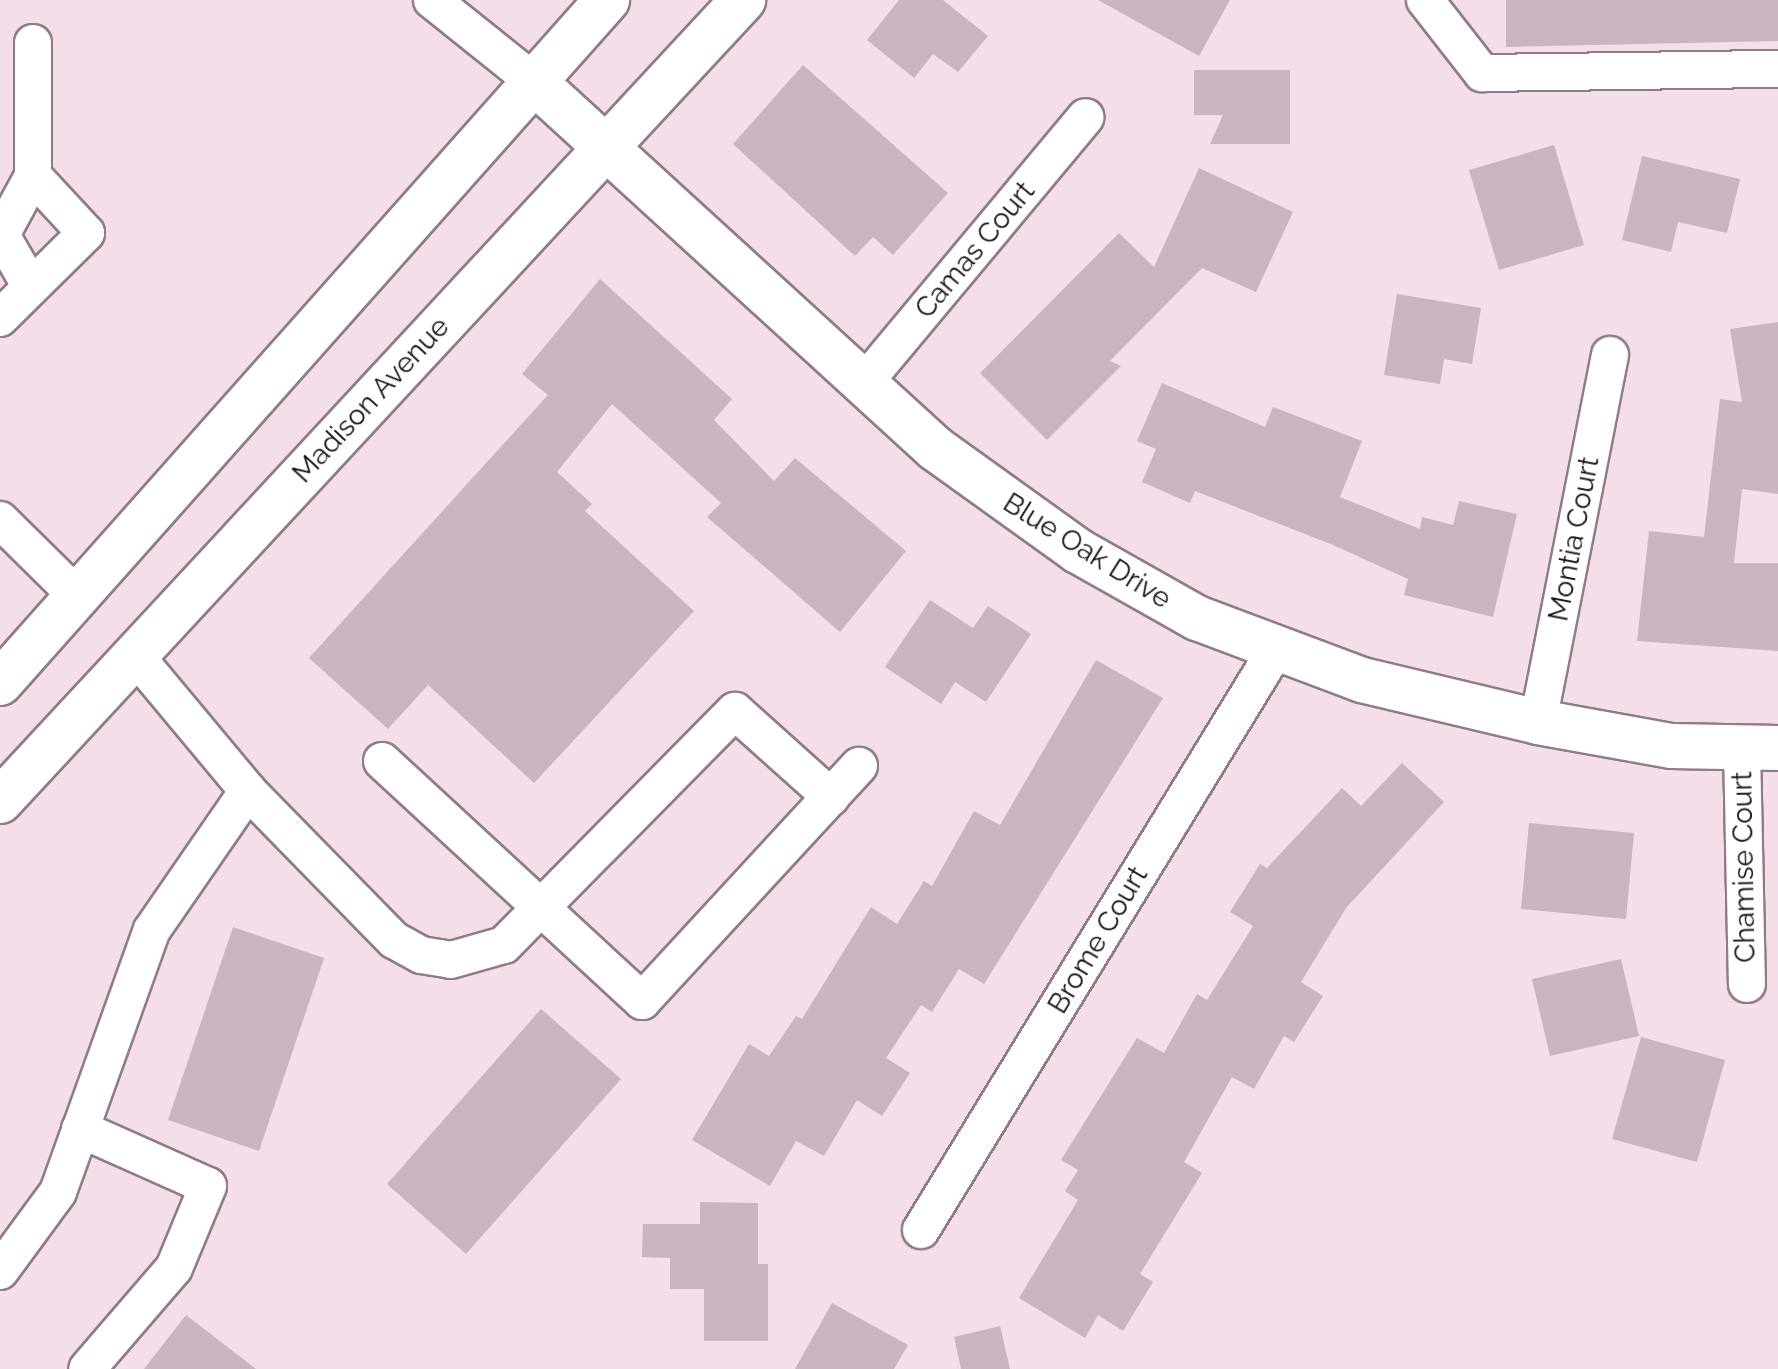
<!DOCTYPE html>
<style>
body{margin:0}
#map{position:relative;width:1778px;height:1369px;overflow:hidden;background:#f3deea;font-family:Raleway,sans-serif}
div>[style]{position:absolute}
.building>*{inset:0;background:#c9b4c0}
.roads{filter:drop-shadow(2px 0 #8f7c88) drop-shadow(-2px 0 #8f7c88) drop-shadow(0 2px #8f7c88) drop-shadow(0 -2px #8f7c88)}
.street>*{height:36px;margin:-18px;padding:0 18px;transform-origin:18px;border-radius:18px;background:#fff}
.secondary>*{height:44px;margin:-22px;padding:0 22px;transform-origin:22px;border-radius:22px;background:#fff}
.primary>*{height:44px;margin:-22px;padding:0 22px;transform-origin:22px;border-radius:22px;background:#fff}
span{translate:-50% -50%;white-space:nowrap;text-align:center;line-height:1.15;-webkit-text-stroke:7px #fff;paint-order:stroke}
.street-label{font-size:28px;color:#181115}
</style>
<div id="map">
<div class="building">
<i style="clip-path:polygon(899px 0,943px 0,988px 36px,958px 72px,933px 54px,914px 78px,867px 40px)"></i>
<i style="clip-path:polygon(1098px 0,1230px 0,1199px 56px)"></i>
<i style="clip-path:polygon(1506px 0,1778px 0,1778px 41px,1506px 47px)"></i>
<i style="clip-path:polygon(803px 65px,948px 193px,893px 255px,873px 237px,855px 256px,733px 144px)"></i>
<i style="clip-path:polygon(1194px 70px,1290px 70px,1290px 144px,1210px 144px,1223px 115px,1194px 115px)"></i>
<i style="clip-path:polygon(1554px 145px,1584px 245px,1499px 270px,1469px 170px)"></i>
<i style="clip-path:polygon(1642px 156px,1740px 179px,1727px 233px,1678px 222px,1671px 252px,1622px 240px)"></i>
<i style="clip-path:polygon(1199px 168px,1293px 212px,1256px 292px,1202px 268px,1110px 361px,1121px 366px,1047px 440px,980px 373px,1119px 233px,1154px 267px)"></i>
<i style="clip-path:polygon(600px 279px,732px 399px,714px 420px,774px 481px,795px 458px,906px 551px,840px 632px,707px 517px,721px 503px,612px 404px,557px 472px,592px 504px,585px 511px,694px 611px,534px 783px,428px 685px,388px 729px,309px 658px,548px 395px,522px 374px)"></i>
<i style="clip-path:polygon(1397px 294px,1481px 308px,1472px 364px,1444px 359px,1440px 384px,1384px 375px)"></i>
<i style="clip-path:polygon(1778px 322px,1778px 494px,1742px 489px,1734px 563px,1778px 563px,1778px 651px,1637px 641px,1649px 531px,1704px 537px,1720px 399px,1742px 402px,1730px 329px)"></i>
<i style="clip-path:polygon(1162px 383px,1265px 427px,1273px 407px,1362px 441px,1340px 497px,1420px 529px,1422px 517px,1453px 525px,1459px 501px,1517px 514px,1493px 617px,1404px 595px,1408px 579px,1333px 545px,1195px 491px,1190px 503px,1142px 482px,1156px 449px,1137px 441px)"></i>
<i style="clip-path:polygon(930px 600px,973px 628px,988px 606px,1031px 634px,986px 702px,955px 682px,941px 704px,885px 667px)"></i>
<i style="clip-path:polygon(1096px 660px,1163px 698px,984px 984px,959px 969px,932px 1012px,921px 1005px,886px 1058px,910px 1073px,882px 1116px,857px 1100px,824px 1156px,796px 1141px,770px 1186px,692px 1140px,749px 1044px,769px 1056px,796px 1016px,802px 1019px,871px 907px,897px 924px,924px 881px,932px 886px,974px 811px,1000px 825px)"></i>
<i style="clip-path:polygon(1402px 763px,1444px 802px,1346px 908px,1301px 982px,1323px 996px,1294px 1042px,1284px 1036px,1254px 1089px,1232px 1077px,1184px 1162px,1202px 1173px,1140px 1274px,1153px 1282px,1123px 1331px,1098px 1315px,1085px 1338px,1019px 1298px,1078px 1200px,1065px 1191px,1078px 1170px,1061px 1160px,1137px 1038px,1164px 1053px,1197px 994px,1207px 1000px,1253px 926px,1230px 912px,1260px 864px,1267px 868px,1342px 788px,1361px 806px)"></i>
<i style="clip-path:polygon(1529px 823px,1634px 833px,1626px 919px,1521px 909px)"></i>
<i style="clip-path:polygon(233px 927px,324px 958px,259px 1151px,168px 1120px)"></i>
<i style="clip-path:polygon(1621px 959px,1639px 1036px,1550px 1056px,1532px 979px)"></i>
<i style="clip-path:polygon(541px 1009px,621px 1079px,466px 1254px,387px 1184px)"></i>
<i style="clip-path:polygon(1641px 1037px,1725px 1060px,1697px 1162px,1612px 1139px)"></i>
<i style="clip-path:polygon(700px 1202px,758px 1203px,758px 1264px,768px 1264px,768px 1341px,704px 1341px,704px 1289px,670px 1289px,670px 1258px,642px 1257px,643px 1224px,700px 1224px)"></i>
<i style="clip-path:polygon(832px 1303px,908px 1345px,894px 1369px,795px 1369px)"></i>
<i style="clip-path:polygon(186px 1315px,256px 1369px,144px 1369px)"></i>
<i style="clip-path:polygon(1000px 1326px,1010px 1369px,961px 1369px,954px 1337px)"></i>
</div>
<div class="roads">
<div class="street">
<i style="left:432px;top:0;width:128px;rotate:38.7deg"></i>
<i style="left:1425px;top:0;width:93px;rotate:52deg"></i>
<i style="left:1482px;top:73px;width:296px;rotate:-0.8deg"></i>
<i style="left:33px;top:43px;width:133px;rotate:90deg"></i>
<i style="left:0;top:318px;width:121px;rotate:-44.7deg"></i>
<i style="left:86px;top:233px;width:78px;rotate:-132.9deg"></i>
<i style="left:33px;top:176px;width:67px;rotate:118.5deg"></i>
<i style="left:1px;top:235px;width:58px;rotate:59.9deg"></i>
<i style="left:864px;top:383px;width:346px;rotate:-50.2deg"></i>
<i style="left:0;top:520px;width:111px;rotate:44.6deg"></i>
<i style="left:134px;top:654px;width:178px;rotate:50.2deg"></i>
<i style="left:248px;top:791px;width:209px;rotate:45.6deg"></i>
<i style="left:394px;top:940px;width:31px;rotate:29deg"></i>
<i style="left:421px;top:955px;width:30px;rotate:9deg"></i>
<i style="left:451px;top:960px;width:55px;rotate:-15.8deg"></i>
<i style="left:504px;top:945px;width:329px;rotate:-45.4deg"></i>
<i style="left:735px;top:711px;width:129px;rotate:41.9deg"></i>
<i style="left:1538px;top:722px;width:374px;rotate:-78.9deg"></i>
<i style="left:1742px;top:749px;width:235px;rotate:88.8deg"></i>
<i style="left:382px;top:761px;width:354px;rotate:42.7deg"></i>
<i style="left:642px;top:1001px;width:320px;rotate:-47.3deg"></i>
<i style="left:80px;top:1129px;width:140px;rotate:24deg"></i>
<i style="left:208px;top:1186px;width:89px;rotate:112.5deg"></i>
<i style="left:174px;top:1268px;width:133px;rotate:130.7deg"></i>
<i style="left:921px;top:1230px;width:679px;rotate:-58.56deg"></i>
<i style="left:0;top:1271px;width:98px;rotate:-53.7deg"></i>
<i style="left:58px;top:1192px;width:278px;rotate:-70.3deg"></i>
<i style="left:152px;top:930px;width:169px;rotate:-55.4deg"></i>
</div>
<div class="secondary">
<i style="left:532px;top:80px;width:547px;rotate:42.41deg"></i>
<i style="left:936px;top:449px;width:175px;rotate:35.7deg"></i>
<i style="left:1078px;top:551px;width:137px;rotate:29.4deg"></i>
<i style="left:1197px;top:618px;width:176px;rotate:20.6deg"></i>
<i style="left:1362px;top:680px;width:181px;rotate:13.4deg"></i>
<i style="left:1538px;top:722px;width:136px;rotate:10.2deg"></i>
<i style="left:1672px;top:746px;width:106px;rotate:1.1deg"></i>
</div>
<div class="primary">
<i style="left:0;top:683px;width:914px;rotate:-48.37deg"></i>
<i style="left:0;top:801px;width:1093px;rotate:-47.15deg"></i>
</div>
</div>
<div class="street-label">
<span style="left:975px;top:250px;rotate:-50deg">Camas Court</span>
<span style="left:371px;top:400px;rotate:-47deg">Madison Avenue</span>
<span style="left:1574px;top:539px;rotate:-79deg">Montia Court</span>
<span style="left:1087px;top:551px;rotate:32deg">Blue Oak Drive</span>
<span style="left:1744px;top:867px;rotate:-91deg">Chamise Court</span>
<span style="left:1098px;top:940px;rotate:-59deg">Brome Court</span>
</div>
</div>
